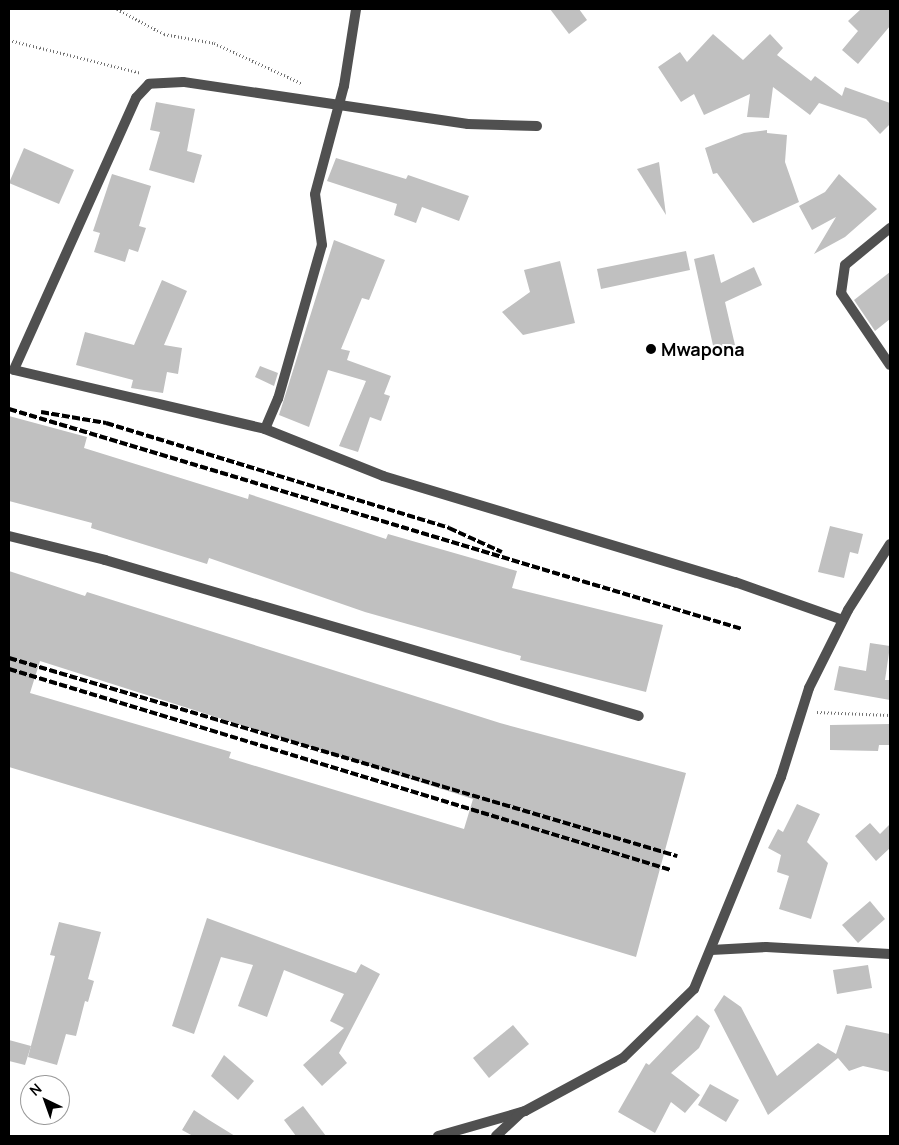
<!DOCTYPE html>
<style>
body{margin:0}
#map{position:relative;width:899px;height:1145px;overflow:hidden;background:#fff;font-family:Manrope,sans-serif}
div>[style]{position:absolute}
.building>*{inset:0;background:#c0c0c0}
.path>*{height:3px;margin-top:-1.5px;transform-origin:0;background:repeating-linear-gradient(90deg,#727272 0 1px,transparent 0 3.5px)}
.street>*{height:10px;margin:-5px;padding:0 5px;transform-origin:5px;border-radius:5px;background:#505050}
.rail>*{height:4px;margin-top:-2px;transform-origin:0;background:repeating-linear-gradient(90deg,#000 0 8px,transparent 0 10.5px)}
.dots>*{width:14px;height:14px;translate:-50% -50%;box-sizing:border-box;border:2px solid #fff;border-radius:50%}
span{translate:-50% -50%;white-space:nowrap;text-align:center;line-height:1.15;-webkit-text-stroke:4px #fff;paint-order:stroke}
.poi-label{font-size:18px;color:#000;font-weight:700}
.left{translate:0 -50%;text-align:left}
.frame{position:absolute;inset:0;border:10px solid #000;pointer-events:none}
.north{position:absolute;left:20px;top:1075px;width:50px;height:50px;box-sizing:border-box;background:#fff;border:1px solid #999;border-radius:50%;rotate:318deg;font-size:14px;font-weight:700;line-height:20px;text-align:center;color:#000}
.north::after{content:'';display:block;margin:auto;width:18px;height:22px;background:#000;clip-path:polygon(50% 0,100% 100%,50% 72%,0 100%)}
</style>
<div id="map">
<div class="building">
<i style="clip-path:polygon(550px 9px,579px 9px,587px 20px,569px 34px)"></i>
<i style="clip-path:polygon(861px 9px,890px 9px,890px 26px,858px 64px,842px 50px,858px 31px,848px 21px)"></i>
<i style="clip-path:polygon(713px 34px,743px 60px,770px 34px,783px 48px,777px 55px,811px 81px,815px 76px,842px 96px,845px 87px,890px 103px,890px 124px,880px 134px,866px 119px,819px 103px,810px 115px,773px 87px,769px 118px,747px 117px,750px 94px,704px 115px,694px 94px,681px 102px,658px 67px,680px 52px,687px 62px)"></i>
<i style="clip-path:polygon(156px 102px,195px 109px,187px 151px,202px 155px,194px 183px,149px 170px,160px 132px,150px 130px)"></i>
<i style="clip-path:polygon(767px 130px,767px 133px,787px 135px,785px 162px,799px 202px,753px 223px,717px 173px,713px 174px,705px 148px,744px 133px)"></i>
<i style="clip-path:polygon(24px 148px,74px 170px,59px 204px,9px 183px)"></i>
<i style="clip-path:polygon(336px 158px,406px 179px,408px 175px,469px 196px,459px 221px,422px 207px,416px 223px,394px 215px,397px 204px,327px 181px)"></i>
<i style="clip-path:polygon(659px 162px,666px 215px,637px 169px)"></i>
<i style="clip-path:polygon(112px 174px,151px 186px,139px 226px,146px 228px,138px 252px,129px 249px,125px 262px,94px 252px,100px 233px,93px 231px)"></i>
<i style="clip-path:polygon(839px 174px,877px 209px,845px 237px,814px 254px,836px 217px,812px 230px,799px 206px,825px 192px)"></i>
<i style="clip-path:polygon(334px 240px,385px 260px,369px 300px,362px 298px,341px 349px,350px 351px,347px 360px,391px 376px,384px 394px,390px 396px,381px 421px,370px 417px,358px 452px,339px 446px,366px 381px,328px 370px,309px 427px,279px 415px)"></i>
<i style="clip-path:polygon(686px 251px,690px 270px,601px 289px,597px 269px)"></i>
<i style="clip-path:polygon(714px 254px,721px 283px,754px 267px,762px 285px,725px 302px,735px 345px,714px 350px,694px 259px)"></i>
<i style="clip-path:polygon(560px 261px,575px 323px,523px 335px,502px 312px,530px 292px,524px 270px)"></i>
<i style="clip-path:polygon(890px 272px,890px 319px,875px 331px,854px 300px)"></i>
<i style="clip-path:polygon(162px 280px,187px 291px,164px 345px,182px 348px,178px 374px,167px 372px,163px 393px,131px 388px,133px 380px,76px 365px,85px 332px,134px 345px)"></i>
<i style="clip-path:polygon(260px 366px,278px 373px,274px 386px,255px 377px)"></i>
<i style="clip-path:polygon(9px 416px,87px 437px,84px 448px,248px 499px,249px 494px,386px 539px,388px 534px,517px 571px,512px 588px,663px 625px,646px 692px,520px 660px,521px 656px,365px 612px,209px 558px,207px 564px,91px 528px,92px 523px,9px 501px)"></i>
<i style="clip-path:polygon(830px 526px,863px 534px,858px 554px,850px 552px,844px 578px,818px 572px)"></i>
<i style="clip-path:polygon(evenodd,9px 571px,85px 596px,87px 592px,500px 723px,686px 773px,636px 957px,9px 767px,9px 571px,40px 661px,473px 799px,464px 829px,229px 758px,231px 752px,30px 693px,40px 661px)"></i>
<i style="clip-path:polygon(870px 643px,890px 646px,885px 680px,890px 680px,890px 700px,834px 690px,839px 666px,866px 671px)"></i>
<i style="clip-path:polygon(890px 724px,890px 745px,879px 745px,878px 751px,830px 750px,830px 725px)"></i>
<i style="clip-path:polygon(797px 804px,820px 814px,807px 842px,828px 863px,811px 919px,779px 909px,789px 876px,777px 872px,781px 855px,768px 848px,778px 829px,783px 832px)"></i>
<i style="clip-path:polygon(870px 823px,880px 834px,890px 824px,890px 848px,876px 861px,855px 836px)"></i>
<i style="clip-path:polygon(870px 901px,885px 919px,858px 943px,842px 925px)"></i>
<i style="clip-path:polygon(207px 918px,356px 973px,361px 964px,380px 974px,339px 1053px,347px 1063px,322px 1086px,303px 1065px,344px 1028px,330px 1021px,344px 994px,284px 970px,267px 1017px,238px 1006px,253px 965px,221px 957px,194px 1034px,172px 1026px)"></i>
<i style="clip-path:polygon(59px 922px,101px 932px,88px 979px,94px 981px,88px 1002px,85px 1001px,76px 1036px,66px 1034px,57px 1065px,28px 1057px,55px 956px,50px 955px)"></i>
<i style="clip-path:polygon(868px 965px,872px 988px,837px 994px,833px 970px)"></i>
<i style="clip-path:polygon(724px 995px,741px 1007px,777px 1076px,818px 1043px,836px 1054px,846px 1025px,890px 1034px,890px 1072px,863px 1066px,849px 1071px,838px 1058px,768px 1115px,714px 1010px)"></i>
<i style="clip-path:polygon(697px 1015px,710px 1026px,699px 1048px,671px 1073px,700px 1095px,685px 1113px,671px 1102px,655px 1133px,618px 1112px,646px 1063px,649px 1065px)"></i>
<i style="clip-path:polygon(513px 1025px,529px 1044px,489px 1078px,473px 1058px)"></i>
<i style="clip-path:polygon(9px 1040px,31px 1046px,25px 1065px,9px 1061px)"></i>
<i style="clip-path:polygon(224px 1055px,254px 1081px,238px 1100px,211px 1076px)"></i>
<i style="clip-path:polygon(710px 1084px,739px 1100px,726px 1122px,698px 1105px)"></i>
<i style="clip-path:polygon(303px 1106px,326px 1136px,296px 1136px,284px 1120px)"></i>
<i style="clip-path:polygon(194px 1110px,209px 1120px,235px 1136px,193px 1136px,182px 1130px)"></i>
</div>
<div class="path">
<i style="left:117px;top:9px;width:53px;rotate:28deg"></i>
<i style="left:164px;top:34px;width:51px;rotate:10.2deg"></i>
<i style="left:214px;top:43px;width:96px;rotate:24.7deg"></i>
<i style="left:9px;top:40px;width:136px;rotate:14deg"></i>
<i style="left:817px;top:712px;width:73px;rotate:2.4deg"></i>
</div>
<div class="street">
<i style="left:537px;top:126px;width:69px;rotate:-178.3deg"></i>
<i style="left:468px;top:124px;width:288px;rotate:-171.6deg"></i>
<i style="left:183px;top:82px;width:34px;rotate:177deg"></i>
<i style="left:149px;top:84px;width:19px;rotate:133deg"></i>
<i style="left:136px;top:98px;width:298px;rotate:114.2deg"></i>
<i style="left:14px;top:370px;width:258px;rotate:13.2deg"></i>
<i style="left:265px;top:429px;width:127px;rotate:21.7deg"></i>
<i style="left:383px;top:476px;width:368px;rotate:16.8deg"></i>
<i style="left:735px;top:582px;width:114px;rotate:19.4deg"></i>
<i style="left:890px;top:228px;width:58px;rotate:140.6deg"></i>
<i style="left:845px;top:265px;width:28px;rotate:98deg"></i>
<i style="left:841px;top:293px;width:87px;rotate:55.8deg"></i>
<i style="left:265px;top:429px;width:33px;rotate:-67deg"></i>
<i style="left:278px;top:399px;width:160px;rotate:-74.1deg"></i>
<i style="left:322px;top:245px;width:51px;rotate:-97.8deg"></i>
<i style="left:315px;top:194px;width:112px;rotate:-75deg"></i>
<i style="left:344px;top:86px;width:78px;rotate:-81.1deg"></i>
<i style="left:9px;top:536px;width:99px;rotate:14deg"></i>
<i style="left:105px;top:560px;width:556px;rotate:16.28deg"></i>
<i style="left:711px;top:950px;width:55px;rotate:-3.1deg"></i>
<i style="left:766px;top:947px;width:124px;rotate:3.2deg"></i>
<i style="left:438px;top:1136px;width:91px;rotate:-16deg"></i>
<i style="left:525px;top:1111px;width:111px;rotate:-28.4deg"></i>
<i style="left:623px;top:1058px;width:99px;rotate:-44.2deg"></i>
<i style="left:694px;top:989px;width:229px;rotate:-67.7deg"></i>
<i style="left:781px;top:777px;width:93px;rotate:-72.5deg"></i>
<i style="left:809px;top:688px;width:87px;rotate:-63.4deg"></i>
<i style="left:848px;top:610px;width:78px;rotate:-57.5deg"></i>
<i style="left:496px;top:1136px;width:34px;rotate:-43deg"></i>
</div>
<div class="rail">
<i style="left:9px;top:409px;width:765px;rotate:16.71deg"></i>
<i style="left:41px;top:412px;width:66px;rotate:9.6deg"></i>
<i style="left:106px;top:423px;width:359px;rotate:17deg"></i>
<i style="left:449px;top:528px;width:58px;rotate:24.4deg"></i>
<i style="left:9px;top:658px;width:697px;rotate:16.51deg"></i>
<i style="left:9px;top:669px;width:692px;rotate:16.89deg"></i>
</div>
<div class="dots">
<i style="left:651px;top:349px;background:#000"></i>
</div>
<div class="poi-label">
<span class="left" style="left:661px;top:349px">Mwapona</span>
</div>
<div class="frame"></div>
<div class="north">N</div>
</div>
